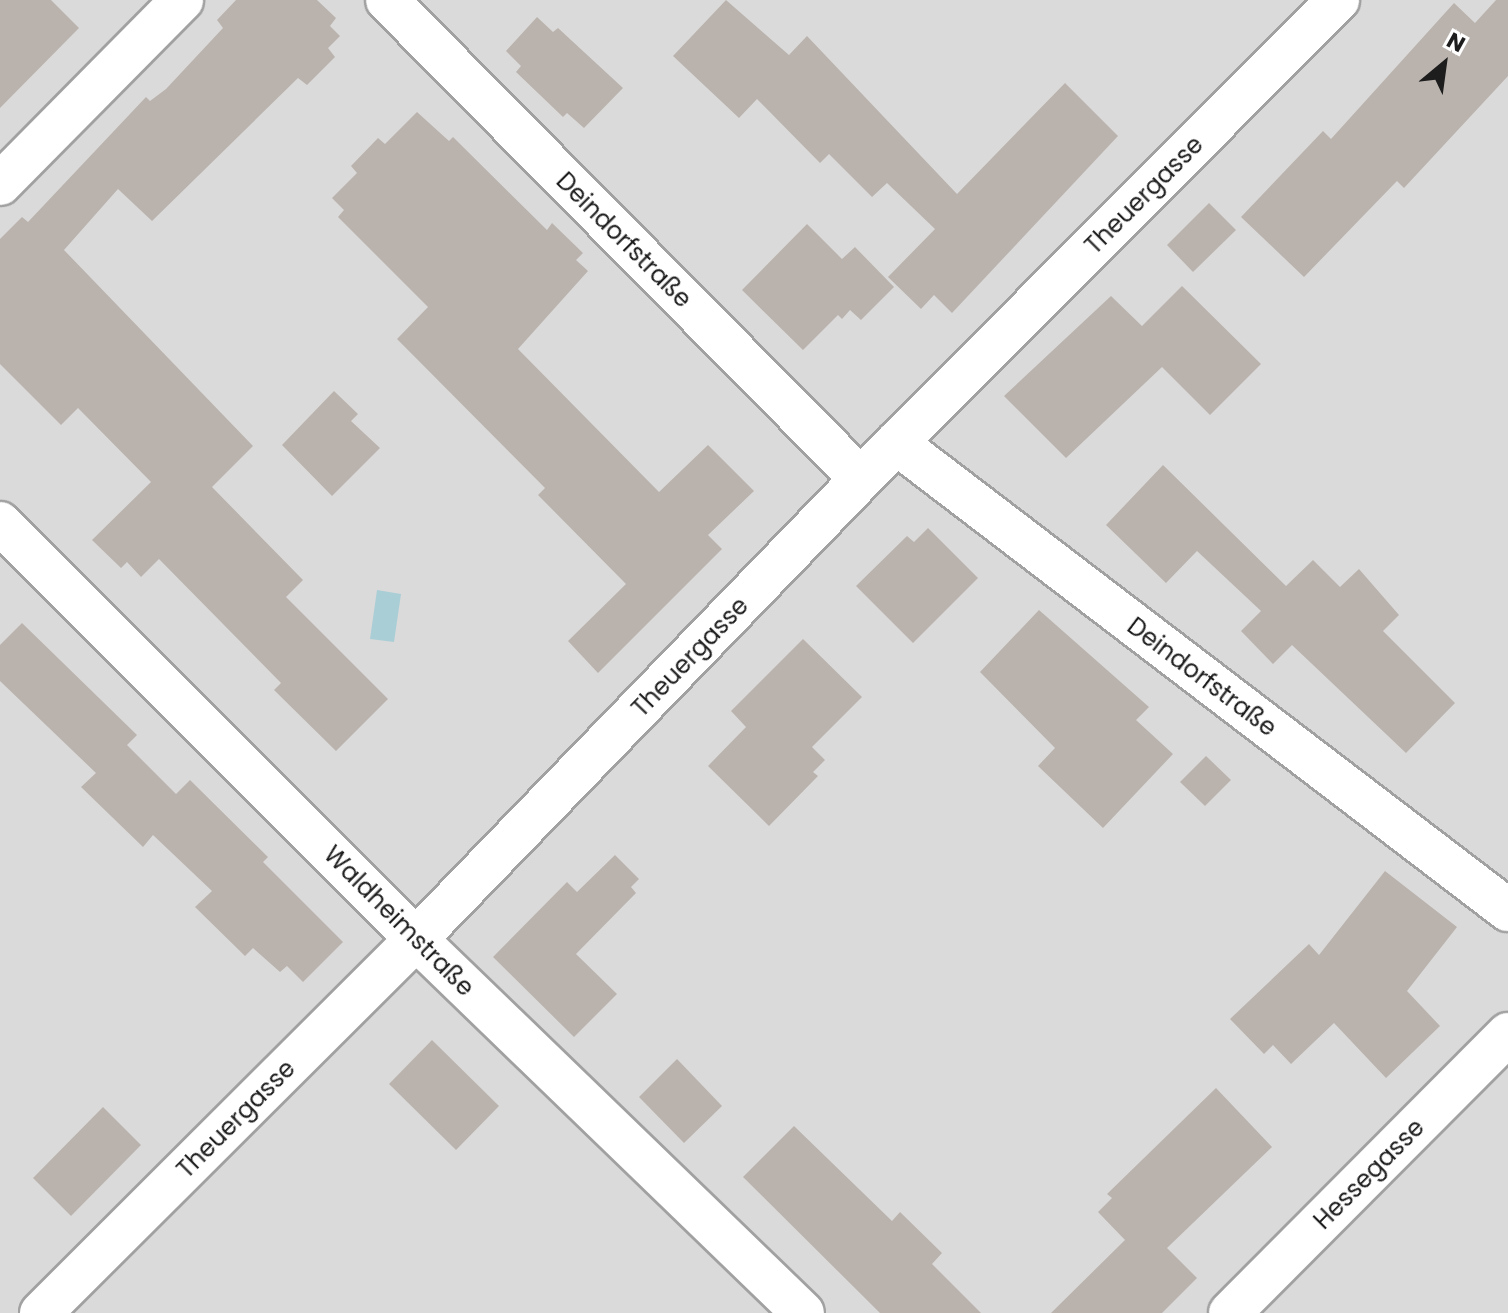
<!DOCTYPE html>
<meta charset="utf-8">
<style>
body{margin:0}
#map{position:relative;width:1508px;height:1313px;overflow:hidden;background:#edeae4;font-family:Poppins,sans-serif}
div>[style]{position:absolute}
.residential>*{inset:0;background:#dbdada}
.water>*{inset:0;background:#a9ced6}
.building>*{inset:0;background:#bab3ad}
.roads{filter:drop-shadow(2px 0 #a1a1a1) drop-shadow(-2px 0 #a1a1a1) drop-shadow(0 2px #a1a1a1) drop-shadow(0 -2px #a1a1a1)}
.minor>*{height:42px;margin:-21px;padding:0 21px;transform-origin:21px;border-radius:21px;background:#fff}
span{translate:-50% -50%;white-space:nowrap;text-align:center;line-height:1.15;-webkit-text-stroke:6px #fff;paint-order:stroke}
.street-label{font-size:24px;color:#1d1d1d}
.north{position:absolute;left:1404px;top:24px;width:80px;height:80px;-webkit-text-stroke:6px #fff;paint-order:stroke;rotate:29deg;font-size:22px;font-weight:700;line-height:32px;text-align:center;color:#1d1d1d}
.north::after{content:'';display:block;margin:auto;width:28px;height:36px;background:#1d1d1d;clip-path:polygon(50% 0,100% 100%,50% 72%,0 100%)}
</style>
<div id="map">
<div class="residential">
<i style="clip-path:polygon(0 0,1508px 0,1508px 1313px,0 1313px)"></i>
</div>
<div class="water">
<i style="clip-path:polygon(377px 590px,401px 594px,394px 642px,370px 639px)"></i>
</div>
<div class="building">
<i style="clip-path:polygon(0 0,51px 0,79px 28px,0 108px)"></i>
<i style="clip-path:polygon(236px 0,317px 0,336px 18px,330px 26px,340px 36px,328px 48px,335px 57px,307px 85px,298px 78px,152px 221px,118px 189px,64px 250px,253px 446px,212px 487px,303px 580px,286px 597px,388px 699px,336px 751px,274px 690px,281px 683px,159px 559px,141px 577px,127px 562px,121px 568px,92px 540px,151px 482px,78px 408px,61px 425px,0 364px,0 239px,22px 217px,28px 222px,146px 97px,150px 101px,166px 89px,223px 28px,217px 20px)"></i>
<i style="clip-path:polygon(726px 0,789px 55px,807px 36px,957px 194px,1065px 83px,1118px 136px,952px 313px,934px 295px,921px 309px,888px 277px,935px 229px,887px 183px,872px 197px,829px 154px,820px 163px,757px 99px,739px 118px,673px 56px)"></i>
<i style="clip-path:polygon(1496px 0,1508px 0,1508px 76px,1404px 188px,1397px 181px,1304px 277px,1241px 217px,1323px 131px,1331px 139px,1454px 3px,1475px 23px)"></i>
<i style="clip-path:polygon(537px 17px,553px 32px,558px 28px,623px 88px,584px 128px,567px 113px,563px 117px,516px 72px,521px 66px,506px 51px)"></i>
<i style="clip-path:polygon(417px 112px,449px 141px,453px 137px,547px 230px,552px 223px,583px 253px,576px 260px,588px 271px,518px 349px,659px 492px,708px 445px,754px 491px,708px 535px,722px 549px,598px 673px,568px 641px,626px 584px,538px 495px,545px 488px,397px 339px,428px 307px,338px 217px,344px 210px,332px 198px,357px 173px,351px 166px,378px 138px,385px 144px)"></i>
<i style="clip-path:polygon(1209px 203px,1236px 230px,1193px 272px,1167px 245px)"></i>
<i style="clip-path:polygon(807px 224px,842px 259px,855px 247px,894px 287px,861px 320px,850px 310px,842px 319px,838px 315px,803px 350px,742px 290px)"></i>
<i style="clip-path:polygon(1182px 286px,1261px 364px,1210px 415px,1162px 367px,1066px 458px,1004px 396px,1111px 296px,1142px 326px)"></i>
<i style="clip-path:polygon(334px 391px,358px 414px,351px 421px,380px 448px,332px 496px,282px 445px)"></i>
<i style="clip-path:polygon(1163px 465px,1286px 586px,1313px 560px,1340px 587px,1359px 569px,1399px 615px,1383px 631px,1455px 703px,1406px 753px,1292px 645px,1273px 664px,1241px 631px,1261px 611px,1197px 551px,1166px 583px,1106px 525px)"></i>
<i style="clip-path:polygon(928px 528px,978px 578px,913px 643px,856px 586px,907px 536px,914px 542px)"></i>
<i style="clip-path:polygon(1039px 610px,1149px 707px,1136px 720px,1173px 754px,1103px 828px,1038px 766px,1055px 748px,980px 672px)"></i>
<i style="clip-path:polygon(22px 623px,137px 735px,127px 745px,176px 794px,190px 780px,268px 857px,263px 862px,343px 942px,303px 982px,287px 966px,280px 972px,253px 948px,245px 956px,195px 907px,212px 891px,153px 835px,143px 847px,81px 787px,96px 773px,0 681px,0 645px)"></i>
<i style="clip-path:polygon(803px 639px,862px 697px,812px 747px,825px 760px,813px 772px,818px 776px,769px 826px,708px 766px,746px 727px,731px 711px)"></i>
<i style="clip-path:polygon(1206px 756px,1231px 780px,1205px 806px,1180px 782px)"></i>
<i style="clip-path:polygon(615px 855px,639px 879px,631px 887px,636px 893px,576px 954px,617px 994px,574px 1037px,493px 957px,567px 882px,577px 892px)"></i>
<i style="clip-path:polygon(1385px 871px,1457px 927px,1407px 991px,1440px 1026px,1386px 1078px,1334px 1023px,1291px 1064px,1273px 1045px,1264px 1054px,1230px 1019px,1309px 944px,1319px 955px)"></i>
<i style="clip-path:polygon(432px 1040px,499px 1106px,456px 1150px,389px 1084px)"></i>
<i style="clip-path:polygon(677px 1059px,722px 1106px,684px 1143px,639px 1097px)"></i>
<i style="clip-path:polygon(1216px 1088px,1272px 1147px,1167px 1248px,1197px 1278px,1162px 1313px,1051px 1313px,1125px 1240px,1098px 1212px,1112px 1198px,1107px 1194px)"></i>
<i style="clip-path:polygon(103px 1107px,141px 1145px,71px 1216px,33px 1178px)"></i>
<i style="clip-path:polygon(794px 1126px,892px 1221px,900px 1212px,942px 1253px,932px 1264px,981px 1313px,880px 1313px,743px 1177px)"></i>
</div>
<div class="roads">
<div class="minor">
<i style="left:387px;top:0;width:674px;rotate:45.3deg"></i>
<i style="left:0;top:184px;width:259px;rotate:-45.3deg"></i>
<i style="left:896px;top:443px;width:770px;rotate:37.35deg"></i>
<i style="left:0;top:523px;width:588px;rotate:45deg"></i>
<i style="left:416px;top:939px;width:538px;rotate:44.02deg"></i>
<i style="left:41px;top:1313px;width:530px;rotate:-44.92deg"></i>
<i style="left:416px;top:939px;width:690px;rotate:-45.94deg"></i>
<i style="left:896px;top:443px;width:626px;rotate:-45.06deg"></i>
<i style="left:1230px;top:1313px;width:394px;rotate:-45.1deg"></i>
</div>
</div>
<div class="street-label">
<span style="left:1144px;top:195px;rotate:-45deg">Theuergasse</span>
<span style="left:624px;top:240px;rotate:45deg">Deindorfstraße</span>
<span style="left:690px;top:657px;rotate:-46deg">Theuergasse</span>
<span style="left:1202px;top:677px;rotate:37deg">Deindorfstraße</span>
<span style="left:399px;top:921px;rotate:45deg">Waldheimstraße</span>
<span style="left:236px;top:1119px;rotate:-45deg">Theuergasse</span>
<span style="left:1369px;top:1174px;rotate:-45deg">Hessegasse</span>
</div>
<div class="north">N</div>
</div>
